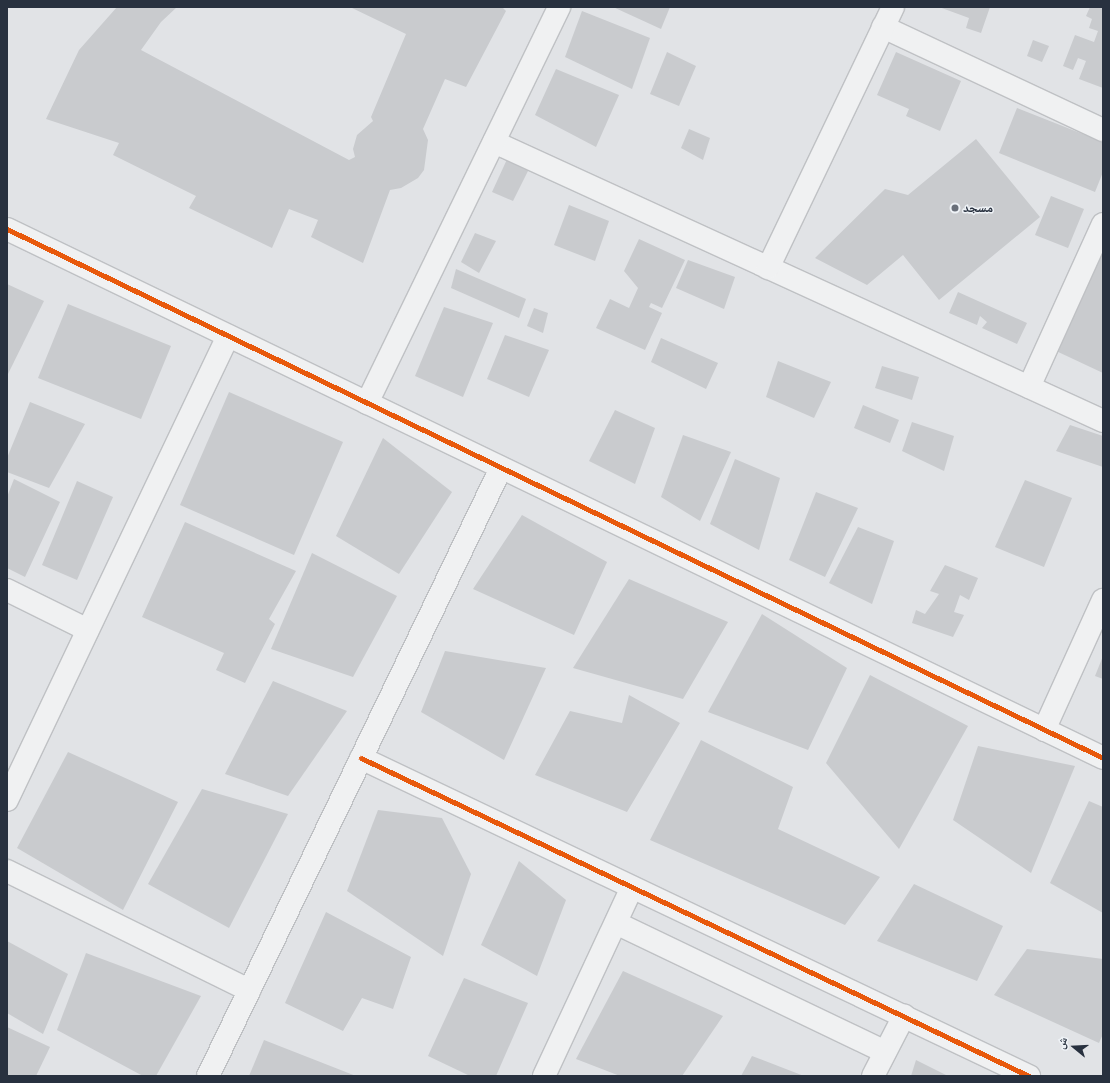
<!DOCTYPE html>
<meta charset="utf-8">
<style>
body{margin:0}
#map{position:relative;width:1110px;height:1083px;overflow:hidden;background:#e1e3e6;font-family:Raleway,"Noto Naskh Arabic",sans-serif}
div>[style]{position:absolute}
.building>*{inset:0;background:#c9cbce}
.roads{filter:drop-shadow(1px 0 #bfc1c4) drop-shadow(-1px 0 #bfc1c4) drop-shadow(0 1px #bfc1c4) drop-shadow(0 -1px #bfc1c4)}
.minor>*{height:22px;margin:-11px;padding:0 11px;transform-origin:11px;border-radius:11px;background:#f0f1f2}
.cycleway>*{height:5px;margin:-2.5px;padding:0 2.5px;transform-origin:2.5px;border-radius:2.5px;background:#e8590c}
.dots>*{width:11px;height:11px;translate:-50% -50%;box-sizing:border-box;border:2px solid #eef2f6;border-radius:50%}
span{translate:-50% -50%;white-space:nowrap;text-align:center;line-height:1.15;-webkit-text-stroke:3px #eef2f6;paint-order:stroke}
.poi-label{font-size:13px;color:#28313f;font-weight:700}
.left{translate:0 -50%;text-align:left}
.frame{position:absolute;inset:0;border:8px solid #28313f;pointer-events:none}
.north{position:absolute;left:1054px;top:1027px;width:40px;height:40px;-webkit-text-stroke:3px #eef2f6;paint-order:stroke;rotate:288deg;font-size:11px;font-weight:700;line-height:16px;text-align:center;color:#28313f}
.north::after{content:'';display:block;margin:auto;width:14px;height:18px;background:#28313f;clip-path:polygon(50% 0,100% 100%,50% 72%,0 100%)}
</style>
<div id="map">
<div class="building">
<i style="clip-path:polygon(117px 7px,177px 7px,161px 22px,141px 50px,349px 160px,355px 157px,353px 149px,357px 135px,373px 121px,371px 117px,406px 34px,350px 7px,502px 7px,506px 11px,466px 87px,445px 79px,423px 129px,428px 140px,424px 170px,418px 178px,401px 188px,390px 190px,363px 263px,311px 237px,318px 220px,289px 209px,272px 248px,189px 208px,196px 196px,113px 155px,119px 143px,46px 119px,79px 50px)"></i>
<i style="clip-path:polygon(613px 7px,670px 7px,661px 29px)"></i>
<i style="clip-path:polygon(939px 7px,990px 7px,981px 33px,966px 28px,969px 18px)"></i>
<i style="clip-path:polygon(1090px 7px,1103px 7px,1103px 88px,1079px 79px,1086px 61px,1078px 58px,1073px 70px,1063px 66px,1075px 35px,1094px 42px,1098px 31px,1089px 28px,1092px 19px,1086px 16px)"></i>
<i style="clip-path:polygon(582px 11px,650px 38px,632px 89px,565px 57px)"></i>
<i style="clip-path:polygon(1033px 40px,1049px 46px,1042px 62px,1027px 56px)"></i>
<i style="clip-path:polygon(667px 52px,696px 66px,679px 106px,650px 94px)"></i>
<i style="clip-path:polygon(896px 52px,961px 81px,940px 131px,906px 116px,909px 109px,877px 95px)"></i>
<i style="clip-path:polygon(556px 69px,619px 95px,596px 147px,535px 115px)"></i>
<i style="clip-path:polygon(1017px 108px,1103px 142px,1103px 172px,1095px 192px,999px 153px)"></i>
<i style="clip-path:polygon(689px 129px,710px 138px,703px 160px,681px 148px)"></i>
<i style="clip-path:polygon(976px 139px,1040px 217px,939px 300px,903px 255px,867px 285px,815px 258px,885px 189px,908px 195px)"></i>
<i style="clip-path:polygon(509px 155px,531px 165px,513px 201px,492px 192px)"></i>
<i style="clip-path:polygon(1051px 196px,1084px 209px,1068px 248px,1035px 235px)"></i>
<i style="clip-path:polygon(569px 205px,609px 221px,595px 261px,554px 245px)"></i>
<i style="clip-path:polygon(475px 233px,496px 241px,479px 273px,461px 262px)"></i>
<i style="clip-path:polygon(639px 239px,685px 260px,662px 308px,651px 303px,649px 307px,662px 313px,645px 350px,596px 328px,610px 299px,629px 308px,638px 288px,624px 271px)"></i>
<i style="clip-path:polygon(1103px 245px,1103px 373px,1054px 350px)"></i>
<i style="clip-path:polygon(688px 260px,735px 277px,724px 309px,676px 288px)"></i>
<i style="clip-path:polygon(456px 269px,526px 299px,519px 318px,451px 288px)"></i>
<i style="clip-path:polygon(7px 284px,44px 301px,7px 376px)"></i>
<i style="clip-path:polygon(958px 292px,1027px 323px,1017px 344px,982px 328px,987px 322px,980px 316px,977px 325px,949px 313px)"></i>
<i style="clip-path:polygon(68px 304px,171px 346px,141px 419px,38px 378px)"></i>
<i style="clip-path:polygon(444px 307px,493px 323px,463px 397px,415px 376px)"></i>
<i style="clip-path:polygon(534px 308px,548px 313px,543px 333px,527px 326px)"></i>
<i style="clip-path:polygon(505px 335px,549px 350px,529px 397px,487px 379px)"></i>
<i style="clip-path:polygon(661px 338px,718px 363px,706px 389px,651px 362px)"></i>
<i style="clip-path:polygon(778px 361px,831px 382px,814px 418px,766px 397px)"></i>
<i style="clip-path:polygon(882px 366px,919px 377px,912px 400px,875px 388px)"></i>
<i style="clip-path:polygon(229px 392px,343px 442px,294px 555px,180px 505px)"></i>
<i style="clip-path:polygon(30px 402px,85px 424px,49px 488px,7px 472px,7px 458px)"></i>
<i style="clip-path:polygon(863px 405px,899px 420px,890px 443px,854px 428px)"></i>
<i style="clip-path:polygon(615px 410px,655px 428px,635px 484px,589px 461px)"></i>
<i style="clip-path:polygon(912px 422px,954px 436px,944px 471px,902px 451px)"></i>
<i style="clip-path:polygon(1070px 425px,1103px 436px,1103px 467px,1056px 451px)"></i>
<i style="clip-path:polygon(683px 435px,731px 452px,700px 521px,661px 497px)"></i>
<i style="clip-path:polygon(383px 438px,452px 492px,399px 574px,336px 536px)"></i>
<i style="clip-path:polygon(735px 459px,780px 478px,759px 550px,710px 524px)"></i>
<i style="clip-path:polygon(14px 479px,60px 502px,25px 577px,7px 568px,7px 497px)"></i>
<i style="clip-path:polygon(1025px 480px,1072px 498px,1044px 567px,995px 547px)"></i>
<i style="clip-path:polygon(77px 481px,113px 497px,77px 580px,42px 565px)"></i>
<i style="clip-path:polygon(816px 492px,858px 508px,825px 577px,789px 560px)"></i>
<i style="clip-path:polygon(522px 515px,607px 562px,574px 635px,473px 589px)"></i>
<i style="clip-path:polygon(185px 522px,296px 571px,269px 619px,275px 624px,245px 683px,216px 670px,224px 653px,142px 617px)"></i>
<i style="clip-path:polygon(858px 527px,894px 541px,872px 604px,829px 583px)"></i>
<i style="clip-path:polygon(312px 553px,397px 596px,353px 677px,271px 649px)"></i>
<i style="clip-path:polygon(945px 565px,978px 578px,969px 600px,960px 595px,954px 612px,964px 615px,953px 637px,912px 623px,916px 610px,925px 614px,939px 594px,930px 591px)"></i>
<i style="clip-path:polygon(629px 579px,728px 622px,683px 699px,573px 668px)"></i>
<i style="clip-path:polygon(762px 614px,847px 668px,808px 750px,708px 712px)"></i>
<i style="clip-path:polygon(445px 651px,546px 668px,504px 760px,421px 712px)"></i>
<i style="clip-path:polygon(1103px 656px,1103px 679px,1095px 676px)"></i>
<i style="clip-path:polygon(870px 675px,968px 726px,899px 849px,826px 763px)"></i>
<i style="clip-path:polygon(273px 681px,347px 711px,288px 796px,225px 774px)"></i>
<i style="clip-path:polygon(629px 695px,680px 723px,627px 812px,535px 775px,570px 711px,622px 723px)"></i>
<i style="clip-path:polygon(701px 740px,793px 787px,778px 829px,880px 877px,845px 925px,650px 840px)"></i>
<i style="clip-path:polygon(978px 746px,1075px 766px,1031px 873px,953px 820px)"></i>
<i style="clip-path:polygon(68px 752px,178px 802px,123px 910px,17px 848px)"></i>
<i style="clip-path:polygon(202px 789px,288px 814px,229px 928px,148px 884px)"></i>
<i style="clip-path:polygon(1089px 801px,1103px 807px,1103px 913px,1050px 883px)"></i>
<i style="clip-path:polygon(378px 810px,442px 818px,471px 874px,443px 956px,347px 891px)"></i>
<i style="clip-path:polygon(519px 861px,566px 900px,537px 976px,481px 945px)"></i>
<i style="clip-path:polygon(914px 884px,1003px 926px,977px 981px,877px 941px)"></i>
<i style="clip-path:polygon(326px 912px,411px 957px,393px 1009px,362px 998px,343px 1031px,285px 1003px)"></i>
<i style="clip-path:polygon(7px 941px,68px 974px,43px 1034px,7px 1013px)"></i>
<i style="clip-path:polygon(1027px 949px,1103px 959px,1103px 1034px,1099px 1043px,994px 995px)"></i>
<i style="clip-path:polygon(86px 953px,201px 996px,156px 1076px,143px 1076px,57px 1030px)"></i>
<i style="clip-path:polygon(623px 971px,723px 1016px,682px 1076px,620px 1076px,576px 1059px)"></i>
<i style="clip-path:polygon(464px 978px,528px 1003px,496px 1076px,470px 1076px,428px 1056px)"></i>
<i style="clip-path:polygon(7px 1027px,50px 1047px,36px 1076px,7px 1076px)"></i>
<i style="clip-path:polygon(264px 1040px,356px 1076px,249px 1076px)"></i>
<i style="clip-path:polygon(752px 1056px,804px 1076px,741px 1076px)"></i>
<i style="clip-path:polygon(916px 1060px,948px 1076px,911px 1076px)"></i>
</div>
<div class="roads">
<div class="minor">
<i style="left:883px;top:27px;width:243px;rotate:25.1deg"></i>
<i style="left:494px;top:142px;width:670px;rotate:24.61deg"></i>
<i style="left:7px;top:229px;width:1217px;rotate:25.76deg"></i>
<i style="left:768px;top:268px;width:289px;rotate:-64.4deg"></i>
<i style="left:1029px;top:387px;width:179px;rotate:-65.6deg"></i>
<i style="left:367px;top:403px;width:440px;rotate:-64.1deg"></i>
<i style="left:7px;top:590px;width:90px;rotate:26.3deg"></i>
<i style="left:1044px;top:730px;width:143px;rotate:-65.6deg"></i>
<i style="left:361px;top:758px;width:740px;rotate:25.46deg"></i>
<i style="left:7px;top:800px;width:514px;rotate:-64.53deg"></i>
<i style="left:7px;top:871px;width:270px;rotate:26.2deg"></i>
<i style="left:616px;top:923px;width:298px;rotate:25.6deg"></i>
<i style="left:208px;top:1076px;width:675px;rotate:-64.27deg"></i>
<i style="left:544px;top:1076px;width:208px;rotate:-65deg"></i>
<i style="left:873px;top:1076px;width:68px;rotate:-62.7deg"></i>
</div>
</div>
<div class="cycleway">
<i style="left:7px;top:229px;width:1217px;rotate:25.76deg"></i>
<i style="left:361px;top:758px;width:740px;rotate:25.46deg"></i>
</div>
<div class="dots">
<i style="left:955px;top:208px;background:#696f79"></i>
</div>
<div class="poi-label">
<span class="left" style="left:963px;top:208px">مسجد</span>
</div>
<div class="frame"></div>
<div class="north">ش</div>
</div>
